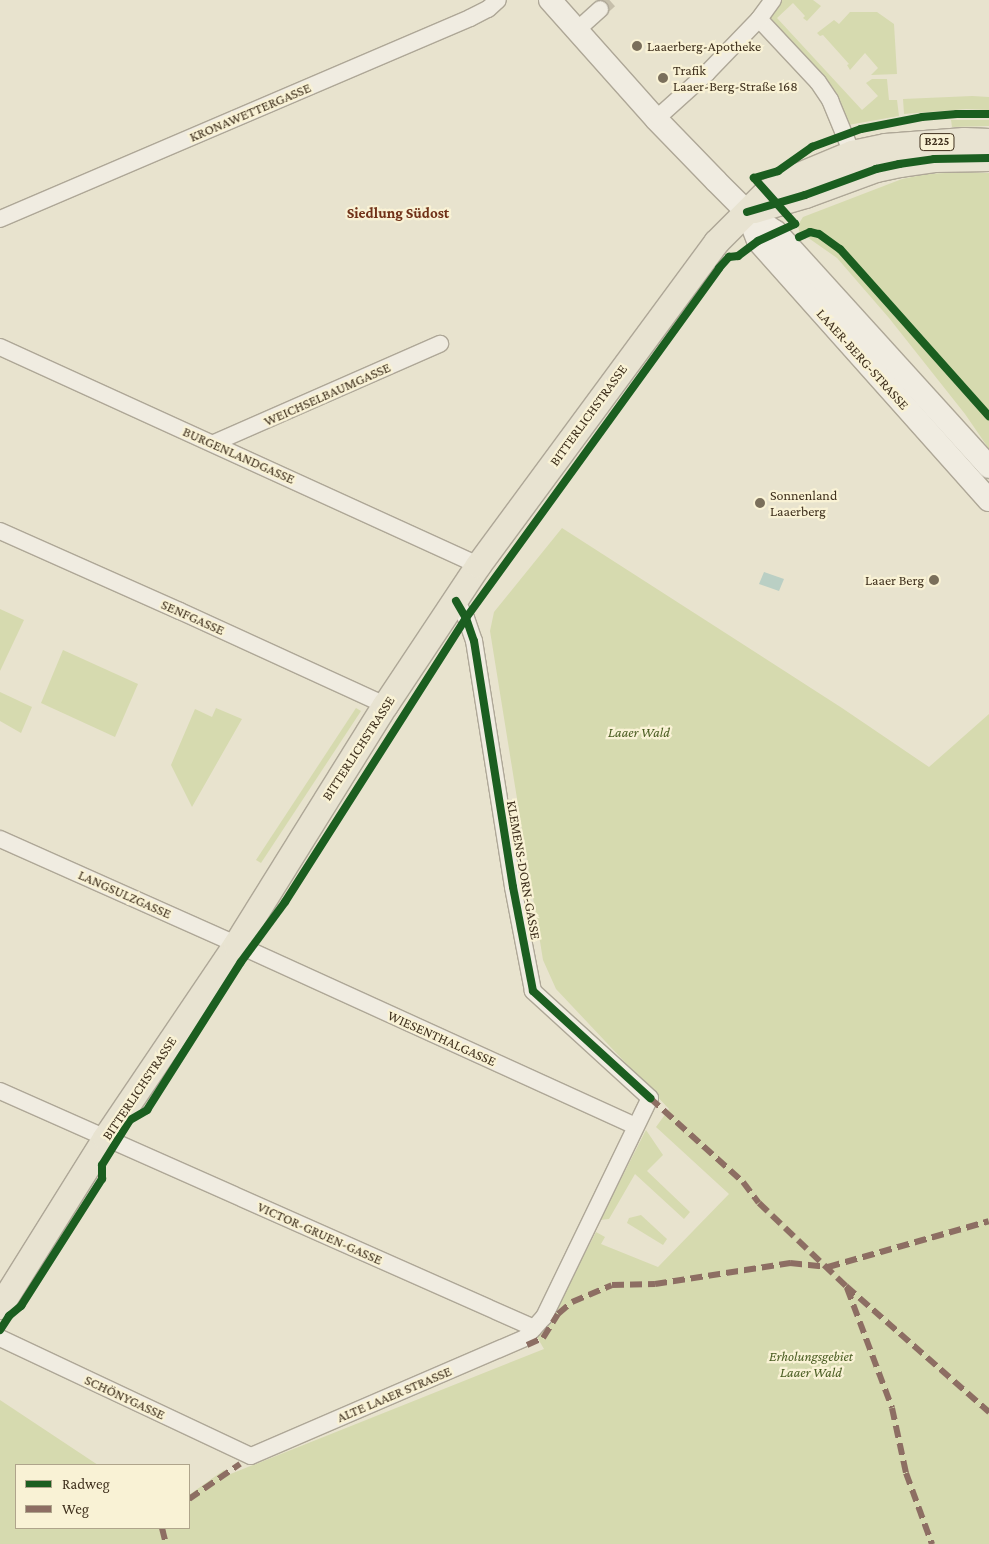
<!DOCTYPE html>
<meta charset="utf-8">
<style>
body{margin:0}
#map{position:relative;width:989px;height:1544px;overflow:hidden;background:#e8e3ce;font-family:"Crimson Pro",serif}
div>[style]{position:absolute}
.green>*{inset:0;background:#d6daaf}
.water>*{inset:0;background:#bacfc4}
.street-tunnel>*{height:16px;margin-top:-8px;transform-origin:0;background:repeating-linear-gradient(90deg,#c6bfab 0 16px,transparent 0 24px)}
.roads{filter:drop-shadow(1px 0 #aea797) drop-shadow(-1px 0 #aea797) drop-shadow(0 1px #aea797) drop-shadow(0 -1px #aea797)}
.street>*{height:16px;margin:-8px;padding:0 8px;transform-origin:8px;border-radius:8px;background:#f0ece1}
.secondary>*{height:22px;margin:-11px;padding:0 11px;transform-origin:11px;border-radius:11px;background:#f0ece1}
.primary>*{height:25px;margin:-12.5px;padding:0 12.5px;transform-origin:12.5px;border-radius:12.5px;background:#e8e3d1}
.quiet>*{height:6px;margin-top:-3px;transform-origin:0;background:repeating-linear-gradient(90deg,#8d6e63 0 12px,transparent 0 18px)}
.cycleway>*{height:8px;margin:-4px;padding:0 4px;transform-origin:4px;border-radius:4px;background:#1b5e20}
.dots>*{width:14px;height:14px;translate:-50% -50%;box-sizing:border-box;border:2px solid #f9f2d5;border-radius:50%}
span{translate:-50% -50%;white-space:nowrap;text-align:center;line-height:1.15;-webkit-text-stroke:4.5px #f9f2d5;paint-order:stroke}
.shield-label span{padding:1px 4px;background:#f9f2d5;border:1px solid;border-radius:4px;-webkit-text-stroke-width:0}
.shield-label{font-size:12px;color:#3f301d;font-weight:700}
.poi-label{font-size:14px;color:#3f301d}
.left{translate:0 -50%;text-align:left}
.right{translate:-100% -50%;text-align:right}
.street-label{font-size:14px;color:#3f301d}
.park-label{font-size:14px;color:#4a5d22;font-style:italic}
.neighbourhood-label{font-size:15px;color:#703118;font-weight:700}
.legend{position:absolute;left:15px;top:1464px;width:175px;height:65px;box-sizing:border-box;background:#f9f2d5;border:1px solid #afa48b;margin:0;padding:6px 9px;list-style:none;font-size:15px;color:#3f301d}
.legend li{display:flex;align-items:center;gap:10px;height:25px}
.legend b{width:25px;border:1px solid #afa48b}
</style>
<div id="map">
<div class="green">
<i style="clip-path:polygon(779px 0,813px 0,821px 6px,807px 21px,803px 18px,805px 16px,793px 3px,777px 18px,862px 110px,878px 96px,866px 83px,872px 79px,887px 79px,889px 100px,897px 100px,899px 116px,848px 125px,772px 23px,770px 13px)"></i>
<i style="clip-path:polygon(850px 12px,877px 12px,894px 24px,897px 74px,871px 75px,878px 68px,865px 53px,850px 70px,847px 65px,849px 64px,823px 35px,820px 36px,817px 33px,834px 20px,839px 24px)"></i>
<i style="clip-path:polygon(972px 96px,989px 97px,989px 110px,966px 109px,904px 114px,903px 99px)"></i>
<i style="clip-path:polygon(951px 120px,989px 120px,989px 126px,952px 127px)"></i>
<i style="clip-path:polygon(962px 172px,989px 173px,989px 449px,965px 414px,889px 318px,837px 258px,807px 237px,805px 239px,799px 231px,798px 225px,803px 217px,902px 179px,927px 174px)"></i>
<i style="clip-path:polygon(562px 528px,842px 708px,929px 767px,989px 714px,989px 1544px,0 1544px,0 1400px,98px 1465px,16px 1465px,16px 1528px,189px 1528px,189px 1495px,224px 1470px,228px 1475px,544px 1349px,537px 1337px,552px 1316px,596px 1232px,605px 1237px,601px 1244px,658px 1267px,729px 1194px,656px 1127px,669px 1109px,556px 989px,543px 960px,490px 631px,494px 612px)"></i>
<i style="clip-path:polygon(0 609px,24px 620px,0 671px)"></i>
<i style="clip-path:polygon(63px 650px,138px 684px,115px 737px,41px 703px)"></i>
<i style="clip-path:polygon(0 692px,32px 707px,21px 733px,0 721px)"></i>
<i style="clip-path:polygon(216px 708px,242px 719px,192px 807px,171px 765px,195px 709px,212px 717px)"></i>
<i style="clip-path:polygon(356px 708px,361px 711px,261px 863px,256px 860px)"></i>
<i style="clip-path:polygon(646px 1130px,663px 1155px,647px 1171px,690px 1212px,684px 1219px,635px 1174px,609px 1219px,600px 1220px)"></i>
<i style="clip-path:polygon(641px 1215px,667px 1239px,663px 1245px,627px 1223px,629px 1218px)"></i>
</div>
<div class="water">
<i style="clip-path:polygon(764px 572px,784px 579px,779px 591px,759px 584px)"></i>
</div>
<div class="street-tunnel">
<i style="left:600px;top:9px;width:13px;rotate:-42deg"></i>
</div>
<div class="roads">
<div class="street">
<i style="left:759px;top:19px;width:86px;rotate:46.9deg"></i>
<i style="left:818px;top:82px;width:22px;rotate:56deg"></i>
<i style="left:830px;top:100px;width:57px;rotate:67.5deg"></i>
<i style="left:577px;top:30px;width:31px;rotate:-42deg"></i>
<i style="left:656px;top:119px;width:69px;rotate:-42deg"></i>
<i style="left:707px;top:73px;width:75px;rotate:-46.1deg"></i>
<i style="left:759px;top:19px;width:24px;rotate:-54deg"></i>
<i style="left:0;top:219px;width:511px;rotate:-23.15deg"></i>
<i style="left:470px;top:18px;width:20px;rotate:-27deg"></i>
<i style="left:488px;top:9px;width:13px;rotate:-42deg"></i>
<i style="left:0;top:347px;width:525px;rotate:24.52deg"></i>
<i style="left:214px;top:443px;width:247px;rotate:-23.7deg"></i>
<i style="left:0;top:531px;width:197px;rotate:24deg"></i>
<i style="left:180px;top:611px;width:226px;rotate:24.6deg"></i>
<i style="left:0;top:839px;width:258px;rotate:24deg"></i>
<i style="left:236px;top:944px;width:439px;rotate:24.5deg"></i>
<i style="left:0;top:1091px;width:584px;rotate:23.93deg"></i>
<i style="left:0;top:1338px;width:277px;rotate:25.2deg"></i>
<i style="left:251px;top:1456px;width:298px;rotate:-23.3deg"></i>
<i style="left:525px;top:1338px;width:28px;rotate:-48deg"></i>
<i style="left:544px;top:1317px;width:243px;rotate:-64.2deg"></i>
<i style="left:650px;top:1098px;width:159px;rotate:-137.6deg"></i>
<i style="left:533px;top:991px;width:106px;rotate:-100.9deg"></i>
<i style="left:513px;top:887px;width:249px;rotate:-99deg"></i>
<i style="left:474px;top:641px;width:24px;rotate:-109deg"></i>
<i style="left:466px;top:618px;width:20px;rotate:-120deg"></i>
</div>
<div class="secondary">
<i style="left:550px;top:0;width:159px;rotate:48.3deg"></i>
<i style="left:656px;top:119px;width:86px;rotate:45.9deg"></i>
<i style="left:716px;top:181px;width:44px;rotate:45deg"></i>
<i style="left:747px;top:212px;width:35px;rotate:35deg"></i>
<i style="left:776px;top:232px;width:317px;rotate:47.8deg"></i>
<i style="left:747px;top:212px;width:31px;rotate:69deg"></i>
<i style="left:758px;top:241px;width:347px;rotate:48.3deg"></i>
</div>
<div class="primary">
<i style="left:754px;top:210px;width:53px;rotate:-16.4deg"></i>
<i style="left:805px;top:195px;width:76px;rotate:-20.1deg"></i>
<i style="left:876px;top:169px;width:24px;rotate:-12deg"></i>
<i style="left:899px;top:164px;width:35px;rotate:-8deg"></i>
<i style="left:934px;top:159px;width:55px;rotate:-1deg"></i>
<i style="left:0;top:1306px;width:198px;rotate:-58deg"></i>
<i style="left:105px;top:1138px;width:234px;rotate:-56deg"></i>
<i style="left:236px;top:944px;width:282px;rotate:-58.1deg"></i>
<i style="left:385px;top:705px;width:168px;rotate:-56.4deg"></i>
<i style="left:478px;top:565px;width:401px;rotate:-53.6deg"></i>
<i style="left:716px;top:242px;width:71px;rotate:-45deg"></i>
<i style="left:766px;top:192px;width:32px;rotate:-28deg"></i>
<i style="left:794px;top:177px;width:63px;rotate:-22.5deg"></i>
<i style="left:852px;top:153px;width:34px;rotate:-12deg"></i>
<i style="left:885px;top:146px;width:79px;rotate:-4.3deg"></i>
<i style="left:964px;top:140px;width:25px;rotate:2deg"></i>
</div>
</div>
<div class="quiet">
<i style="left:650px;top:1098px;width:125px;rotate:42.1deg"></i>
<i style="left:743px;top:1182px;width:26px;rotate:53deg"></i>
<i style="left:759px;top:1203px;width:120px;rotate:43.7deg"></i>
<i style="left:846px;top:1286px;width:191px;rotate:41.4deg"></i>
<i style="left:847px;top:1288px;width:128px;rotate:69.4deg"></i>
<i style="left:892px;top:1408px;width:66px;rotate:77.8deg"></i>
<i style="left:906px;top:1473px;width:76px;rotate:69.9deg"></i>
<i style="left:527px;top:1345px;width:17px;rotate:-24deg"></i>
<i style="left:543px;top:1338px;width:28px;rotate:-58deg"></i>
<i style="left:558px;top:1314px;width:18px;rotate:-41deg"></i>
<i style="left:572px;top:1302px;width:43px;rotate:-23deg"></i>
<i style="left:612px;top:1285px;width:43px;rotate:-1.3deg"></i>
<i style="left:655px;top:1284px;width:137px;rotate:-8.8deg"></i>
<i style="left:790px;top:1263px;width:38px;rotate:6deg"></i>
<i style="left:828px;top:1267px;width:167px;rotate:-15.9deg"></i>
<i style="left:189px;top:1499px;width:62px;rotate:-34.5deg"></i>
<i style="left:162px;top:1528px;width:16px;rotate:76deg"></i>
</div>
<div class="cycleway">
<i style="left:747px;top:212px;width:60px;rotate:-16.3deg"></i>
<i style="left:805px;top:195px;width:76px;rotate:-20.1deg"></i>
<i style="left:876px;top:169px;width:24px;rotate:-12deg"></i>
<i style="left:899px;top:164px;width:35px;rotate:-8deg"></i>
<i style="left:934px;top:159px;width:55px;rotate:-1deg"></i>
<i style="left:799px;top:237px;width:12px;rotate:-24deg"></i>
<i style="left:810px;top:232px;width:9px;rotate:13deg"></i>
<i style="left:819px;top:234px;width:26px;rotate:36deg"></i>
<i style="left:840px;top:249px;width:224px;rotate:48.3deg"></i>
<i style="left:456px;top:601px;width:20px;rotate:60deg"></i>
<i style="left:466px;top:618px;width:24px;rotate:71deg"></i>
<i style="left:474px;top:641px;width:249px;rotate:81deg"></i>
<i style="left:513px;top:887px;width:106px;rotate:79.1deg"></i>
<i style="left:533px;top:991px;width:159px;rotate:42.4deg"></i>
<i style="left:0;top:1330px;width:17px;rotate:-57deg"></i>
<i style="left:9px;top:1316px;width:16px;rotate:-40deg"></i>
<i style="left:21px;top:1306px;width:151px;rotate:-57.5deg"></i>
<i style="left:102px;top:1179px;width:14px;rotate:-90deg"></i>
<i style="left:102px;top:1165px;width:53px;rotate:-58.1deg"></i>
<i style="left:130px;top:1120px;width:20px;rotate:-30deg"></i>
<i style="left:147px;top:1110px;width:175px;rotate:-57.6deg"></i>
<i style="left:241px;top:962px;width:74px;rotate:-53.7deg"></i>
<i style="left:285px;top:902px;width:337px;rotate:-57.5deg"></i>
<i style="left:466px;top:618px;width:432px;rotate:-54.1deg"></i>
<i style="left:719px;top:268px;width:15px;rotate:-48deg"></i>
<i style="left:729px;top:257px;width:9px;rotate:-6deg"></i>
<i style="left:738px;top:256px;width:25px;rotate:-37deg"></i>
<i style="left:758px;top:241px;width:41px;rotate:-24.7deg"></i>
<i style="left:795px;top:224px;width:62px;rotate:-131.7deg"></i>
<i style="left:754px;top:178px;width:25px;rotate:-16deg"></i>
<i style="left:778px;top:171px;width:42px;rotate:-35.2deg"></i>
<i style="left:812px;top:147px;width:52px;rotate:-20.2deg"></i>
<i style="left:861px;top:129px;width:62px;rotate:-11.1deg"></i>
<i style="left:922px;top:117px;width:35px;rotate:-5deg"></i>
<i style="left:957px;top:114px;width:32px"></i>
</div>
<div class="dots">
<i style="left:637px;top:46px;background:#7a6f5b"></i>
<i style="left:663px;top:78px;background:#7a6f5b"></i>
<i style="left:760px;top:503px;background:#7a6f5b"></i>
<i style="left:934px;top:580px;background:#7a6f5b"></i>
</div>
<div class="shield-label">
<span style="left:937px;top:142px">B225</span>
</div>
<div class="poi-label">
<span class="left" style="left:647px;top:46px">Laaerberg-Apotheke</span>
<span class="left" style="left:673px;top:78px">Trafik<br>Laaer-Berg-Straße 168</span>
<span class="left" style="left:770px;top:503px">Sonnenland<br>Laaerberg</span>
<span class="right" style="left:924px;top:580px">Laaer Berg</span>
</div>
<div class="street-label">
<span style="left:250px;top:112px;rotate:-23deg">KRONAWETTERGASSE</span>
<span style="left:863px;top:359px;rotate:48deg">LAAER-BERG-STRASSE</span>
<span style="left:327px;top:394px;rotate:-24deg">WEICHSELBAUMGASSE</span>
<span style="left:588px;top:415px;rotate:-54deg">BITTERLICHSTRASSE</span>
<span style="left:239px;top:455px;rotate:24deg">BURGENLANDGASSE</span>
<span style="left:193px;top:617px;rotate:24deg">SENFGASSE</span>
<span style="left:358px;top:748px;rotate:-57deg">BITTERLICHSTRASSE</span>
<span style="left:524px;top:870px;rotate:80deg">KLEMENS-DORN-GASSE</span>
<span style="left:125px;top:894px;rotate:24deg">LANGSULZGASSE</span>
<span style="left:442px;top:1038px;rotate:24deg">WIESENTHALGASSE</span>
<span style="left:139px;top:1088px;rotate:-56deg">BITTERLICHSTRASSE</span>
<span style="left:320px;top:1233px;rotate:24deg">VICTOR-GRUEN-GASSE</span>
<span style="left:394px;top:1394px;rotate:-23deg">ALTE LAAER STRASSE</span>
<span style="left:125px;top:1397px;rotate:25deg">SCHÖNYGASSE</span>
</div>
<div class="park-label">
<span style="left:639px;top:732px">Laaer Wald</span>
<span style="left:811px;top:1364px">Erholungsgebiet<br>Laaer Wald</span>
</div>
<div class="neighbourhood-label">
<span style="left:398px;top:214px">Siedlung Südost</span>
</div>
<ul class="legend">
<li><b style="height:6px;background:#1b5e20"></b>Radweg</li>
<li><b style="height:6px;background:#8d6e63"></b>Weg</li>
</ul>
</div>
